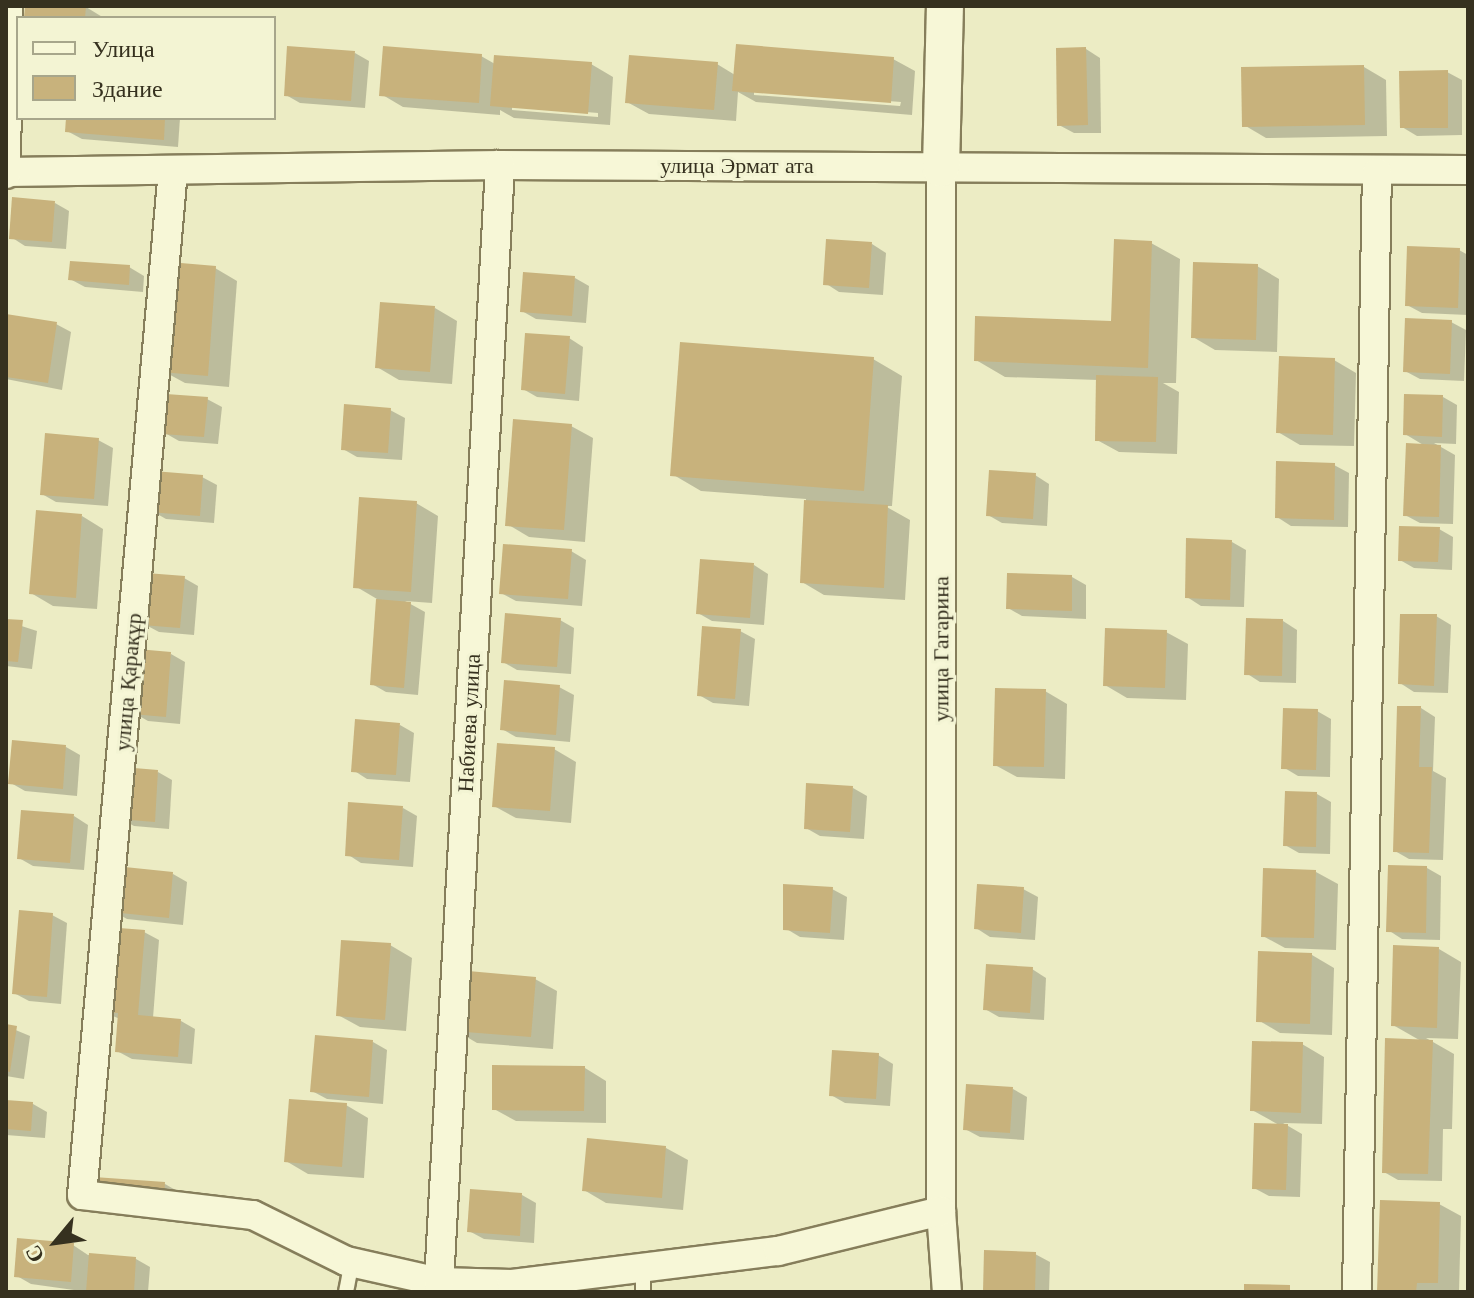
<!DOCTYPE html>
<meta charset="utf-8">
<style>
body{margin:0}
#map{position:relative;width:1474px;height:1298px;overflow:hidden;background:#ececc4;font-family:"Libre Baskerville",serif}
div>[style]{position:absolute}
.shadow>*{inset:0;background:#0003}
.building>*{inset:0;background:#c8b27c}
.roads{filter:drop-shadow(2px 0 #867e5b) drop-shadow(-2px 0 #867e5b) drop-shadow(0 2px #867e5b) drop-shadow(0 -2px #867e5b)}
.service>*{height:14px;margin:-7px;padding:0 7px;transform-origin:7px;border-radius:7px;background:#f7f7d7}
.minor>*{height:28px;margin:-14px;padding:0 14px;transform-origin:14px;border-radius:14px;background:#f7f7d7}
.tertiary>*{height:36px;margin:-18px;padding:0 18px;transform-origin:18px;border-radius:18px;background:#f7f7d7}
span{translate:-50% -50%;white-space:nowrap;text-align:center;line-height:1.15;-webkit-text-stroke:6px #f3f4d3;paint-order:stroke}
.street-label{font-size:22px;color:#36311f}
.frame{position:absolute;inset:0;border:8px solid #36311f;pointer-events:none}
.legend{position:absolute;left:16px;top:16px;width:260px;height:104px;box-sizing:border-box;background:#f3f4d3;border:2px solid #a7a68b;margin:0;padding:10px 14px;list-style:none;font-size:24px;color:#36311f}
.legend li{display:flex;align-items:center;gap:16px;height:40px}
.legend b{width:40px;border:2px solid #a7a68b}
.north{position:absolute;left:16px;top:1202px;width:80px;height:80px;-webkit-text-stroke:6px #f3f4d3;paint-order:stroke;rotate:241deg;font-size:22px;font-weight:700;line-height:32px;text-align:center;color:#36311f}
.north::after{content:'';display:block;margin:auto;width:28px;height:36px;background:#36311f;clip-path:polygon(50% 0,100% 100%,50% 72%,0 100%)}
</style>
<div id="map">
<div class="shadow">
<i style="clip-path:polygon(27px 6px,86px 7px,104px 18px,26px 18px)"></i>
<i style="clip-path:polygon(1086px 49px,1100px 58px,1101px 133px,1074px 133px,1059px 125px)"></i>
<i style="clip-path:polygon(355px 53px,369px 61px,365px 108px,300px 103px,286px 95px)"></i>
<i style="clip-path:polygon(evenodd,481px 56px,495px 64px,591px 64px,613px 77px,610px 125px,514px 118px,500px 110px,500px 115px,403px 107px,381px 94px,481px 56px,512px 106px,598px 113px,598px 117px,512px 110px,512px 106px)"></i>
<i style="clip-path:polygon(evenodd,893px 59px,915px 71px,912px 115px,756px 102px,738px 92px,736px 121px,649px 114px,627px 102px,717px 64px,735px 75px,893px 59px,754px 91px,901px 102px,900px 106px,754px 95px,754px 91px)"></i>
<i style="clip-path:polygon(1364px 67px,1386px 80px,1387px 136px,1266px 138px,1244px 125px)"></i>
<i style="clip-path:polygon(1447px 72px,1462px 80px,1462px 135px,1417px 136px,1402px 127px)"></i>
<i style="clip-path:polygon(68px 118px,180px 118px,178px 147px,82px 139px,67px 131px)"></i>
<i style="clip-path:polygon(55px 203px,69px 211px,66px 249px,25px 246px,11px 237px)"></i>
<i style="clip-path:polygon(1151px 243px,1180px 259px,1176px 383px,1163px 383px,1179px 392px,1177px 454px,1119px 452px,1097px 440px,1098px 380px,1005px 377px,976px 360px,1113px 323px)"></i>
<i style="clip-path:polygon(872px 244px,886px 253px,883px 295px,839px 292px,825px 283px)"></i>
<i style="clip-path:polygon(1459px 250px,1468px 255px,1468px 315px,1422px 313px,1407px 305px)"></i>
<i style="clip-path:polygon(1257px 266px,1279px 279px,1277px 352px,1215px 350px,1193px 337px)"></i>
<i style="clip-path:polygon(129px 267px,144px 276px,143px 292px,85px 287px,70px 279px)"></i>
<i style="clip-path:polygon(215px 268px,237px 281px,229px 387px,185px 383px,163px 371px)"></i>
<i style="clip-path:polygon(575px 278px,589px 286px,586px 323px,536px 319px,522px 311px)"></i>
<i style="clip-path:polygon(435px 308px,457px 321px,452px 384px,399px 380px,377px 367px)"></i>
<i style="clip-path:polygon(6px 316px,56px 324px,71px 332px,62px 390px,6px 379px)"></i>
<i style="clip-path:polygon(1451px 322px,1466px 330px,1464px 381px,1420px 379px,1405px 371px)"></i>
<i style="clip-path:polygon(569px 338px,583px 347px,579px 401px,537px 397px,523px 389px)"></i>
<i style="clip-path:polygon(873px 359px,902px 376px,892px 506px,885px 506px,910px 520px,905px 600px,824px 595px,802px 582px,806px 499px,701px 491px,672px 474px)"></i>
<i style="clip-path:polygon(1334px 360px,1356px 373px,1354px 446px,1300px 445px,1278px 432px)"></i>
<i style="clip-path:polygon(1443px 397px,1457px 405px,1456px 444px,1434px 443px,1455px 455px,1453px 524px,1420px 523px,1405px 515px,1425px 446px,1405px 434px)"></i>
<i style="clip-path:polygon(207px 399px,222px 407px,218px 444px,179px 441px,165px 433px)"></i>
<i style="clip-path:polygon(390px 410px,405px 418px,402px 460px,357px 457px,343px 449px)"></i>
<i style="clip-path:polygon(571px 426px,593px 438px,585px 542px,529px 537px,507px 524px)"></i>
<i style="clip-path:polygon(98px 440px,113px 448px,108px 506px,56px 502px,42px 494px)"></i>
<i style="clip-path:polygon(1334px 465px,1349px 473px,1348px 527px,1291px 526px,1277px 517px)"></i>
<i style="clip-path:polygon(1035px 475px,1049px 484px,1047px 526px,1002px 523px,988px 515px)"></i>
<i style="clip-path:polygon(202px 477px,217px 485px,214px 523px,166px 519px,152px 511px)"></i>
<i style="clip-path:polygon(416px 503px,438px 516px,432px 603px,405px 601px,425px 612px,418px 695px,386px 692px,372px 684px,377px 599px,355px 586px)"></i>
<i style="clip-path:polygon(82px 516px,103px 529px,97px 609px,53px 606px,31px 593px)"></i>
<i style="clip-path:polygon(1439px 529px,1453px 537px,1452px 570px,1414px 568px,1400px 560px)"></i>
<i style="clip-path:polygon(1232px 542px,1246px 550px,1244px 607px,1201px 606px,1187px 597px)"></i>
<i style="clip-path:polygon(571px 551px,586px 560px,582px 606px,516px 601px,501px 593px)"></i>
<i style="clip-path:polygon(754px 565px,768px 574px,764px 625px,712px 621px,698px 613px)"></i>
<i style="clip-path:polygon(1072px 577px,1086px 585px,1086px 619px,1022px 616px,1008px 608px)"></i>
<i style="clip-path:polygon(184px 578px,198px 586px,194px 635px,159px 632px,144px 624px)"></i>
<i style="clip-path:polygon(1436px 616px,1451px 625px,1448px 693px,1414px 692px,1400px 683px)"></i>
<i style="clip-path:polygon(560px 620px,574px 628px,571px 674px,517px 670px,503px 662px)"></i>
<i style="clip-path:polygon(6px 621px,37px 631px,32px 669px,6px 666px)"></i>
<i style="clip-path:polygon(1283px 621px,1297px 630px,1296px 683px,1260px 682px,1246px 673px)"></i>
<i style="clip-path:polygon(740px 631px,755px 639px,749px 706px,713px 703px,699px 695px)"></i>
<i style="clip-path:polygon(1166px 632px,1188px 644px,1186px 700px,1127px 698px,1105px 685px)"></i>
<i style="clip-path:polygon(171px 654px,185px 662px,180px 724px,148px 721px,134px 713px)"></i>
<i style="clip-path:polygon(559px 687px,574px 695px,570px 742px,516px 737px,502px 729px)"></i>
<i style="clip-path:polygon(1045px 691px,1067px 704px,1065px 779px,1017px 777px,995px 765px)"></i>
<i style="clip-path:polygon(1421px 708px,1435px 717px,1433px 771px,1446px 778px,1443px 860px,1409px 859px,1395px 851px)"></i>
<i style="clip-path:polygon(1317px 711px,1331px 719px,1330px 777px,1298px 776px,1283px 767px)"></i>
<i style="clip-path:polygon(400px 725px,414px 733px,410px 782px,367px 779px,353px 770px)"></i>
<i style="clip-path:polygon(66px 747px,80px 755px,77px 796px,25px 791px,11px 783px)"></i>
<i style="clip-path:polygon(554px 749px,576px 762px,571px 823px,516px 818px,494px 806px)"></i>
<i style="clip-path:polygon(158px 772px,172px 780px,169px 829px,134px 826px,120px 818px)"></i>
<i style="clip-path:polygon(853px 788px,867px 796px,864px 839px,820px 836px,806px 828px)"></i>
<i style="clip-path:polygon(1317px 794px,1331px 802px,1330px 854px,1299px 853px,1285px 845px)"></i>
<i style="clip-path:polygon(403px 808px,417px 816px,413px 867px,361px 863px,347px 854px)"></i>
<i style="clip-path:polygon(74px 816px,88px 825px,84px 870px,33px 866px,19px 858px)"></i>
<i style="clip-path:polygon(1427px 868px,1441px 876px,1440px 940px,1402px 939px,1388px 930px)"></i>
<i style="clip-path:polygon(1316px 872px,1338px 884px,1336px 950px,1285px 948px,1263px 936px)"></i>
<i style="clip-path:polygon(173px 874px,187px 882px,183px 925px,127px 919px,113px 911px)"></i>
<i style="clip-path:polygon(832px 889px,847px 897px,844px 940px,800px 937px,785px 928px)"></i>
<i style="clip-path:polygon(1023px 889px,1038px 897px,1035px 940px,990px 937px,976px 928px)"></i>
<i style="clip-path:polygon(52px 915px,67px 923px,61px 1004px,29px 1001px,14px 993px)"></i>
<i style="clip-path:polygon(144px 932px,159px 940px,153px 1018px,181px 1021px,195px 1029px,192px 1064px,132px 1059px,117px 1051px,120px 1019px,101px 1011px)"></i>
<i style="clip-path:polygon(390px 945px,412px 958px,406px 1031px,360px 1027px,338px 1015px)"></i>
<i style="clip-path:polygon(1439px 949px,1461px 962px,1458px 1039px,1426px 1038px,1454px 1054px,1452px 1129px,1443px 1129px,1442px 1181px,1398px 1180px,1384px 1172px,1421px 1041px,1393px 1025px)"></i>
<i style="clip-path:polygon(1260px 953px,1312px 955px,1334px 968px,1332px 1035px,1280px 1033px,1258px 1020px)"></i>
<i style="clip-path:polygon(1032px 969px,1046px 978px,1044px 1020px,999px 1017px,985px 1009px)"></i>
<i style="clip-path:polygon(535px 979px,557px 991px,553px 1049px,477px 1043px,455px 1030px)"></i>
<i style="clip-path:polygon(6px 1026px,30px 1036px,24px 1079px,6px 1076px)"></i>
<i style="clip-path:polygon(373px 1042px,387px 1050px,383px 1104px,327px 1099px,312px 1091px)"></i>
<i style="clip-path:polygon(1302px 1044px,1324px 1057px,1322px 1124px,1283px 1123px,1302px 1134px,1300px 1197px,1269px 1196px,1254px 1188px,1279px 1125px,1252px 1110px)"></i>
<i style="clip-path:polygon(878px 1055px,893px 1064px,890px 1106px,845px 1103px,831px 1095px)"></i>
<i style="clip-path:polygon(585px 1068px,606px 1081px,606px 1123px,516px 1121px,494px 1109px)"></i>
<i style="clip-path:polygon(1013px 1089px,1027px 1097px,1024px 1140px,980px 1137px,965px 1129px)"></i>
<i style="clip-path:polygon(6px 1102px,33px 1104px,47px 1112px,45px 1138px,6px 1135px)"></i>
<i style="clip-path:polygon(346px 1105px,368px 1118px,364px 1178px,308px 1174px,286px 1161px)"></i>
<i style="clip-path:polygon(666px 1148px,688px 1160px,683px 1210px,606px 1203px,584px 1190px)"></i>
<i style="clip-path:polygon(165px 1184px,179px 1192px,110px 1202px)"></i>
<i style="clip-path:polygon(522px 1195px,536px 1203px,534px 1243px,484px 1239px,469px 1231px)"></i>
<i style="clip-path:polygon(1439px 1204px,1461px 1216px,1459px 1292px,1379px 1292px)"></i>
<i style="clip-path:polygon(73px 1245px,88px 1255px,136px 1259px,150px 1267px,148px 1292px,88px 1292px,31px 1284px,17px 1276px)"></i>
<i style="clip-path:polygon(1035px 1254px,1050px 1262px,1049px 1292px,985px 1292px)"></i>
</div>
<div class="building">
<i style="clip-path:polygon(25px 6px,86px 6px,85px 18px,24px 18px)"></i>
<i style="clip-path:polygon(736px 44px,894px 57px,891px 103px,732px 91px)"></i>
<i style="clip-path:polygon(287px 46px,355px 51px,351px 101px,284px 96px)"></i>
<i style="clip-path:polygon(383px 46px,482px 54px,479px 103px,379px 96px)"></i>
<i style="clip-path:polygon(1086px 47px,1088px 125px,1057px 126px,1056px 48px)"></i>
<i style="clip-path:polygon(494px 55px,592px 62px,588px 114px,490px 106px)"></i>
<i style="clip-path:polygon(629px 55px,718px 62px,714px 110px,625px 103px)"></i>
<i style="clip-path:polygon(1364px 65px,1365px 125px,1242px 127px,1241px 67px)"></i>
<i style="clip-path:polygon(1448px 70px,1448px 128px,1400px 128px,1399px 71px)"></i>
<i style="clip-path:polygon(66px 118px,165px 118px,164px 140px,65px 132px)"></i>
<i style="clip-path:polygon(12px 197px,55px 201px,52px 242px,9px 239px)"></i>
<i style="clip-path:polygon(826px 239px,872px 242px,869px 288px,823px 285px)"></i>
<i style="clip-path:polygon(1114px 239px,1152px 241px,1148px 368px,974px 361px,975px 316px,1111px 321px)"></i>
<i style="clip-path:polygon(1407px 246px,1460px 248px,1458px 308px,1405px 306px)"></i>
<i style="clip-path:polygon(70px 261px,130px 265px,129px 285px,68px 280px)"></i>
<i style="clip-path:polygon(169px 262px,216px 266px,208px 376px,161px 372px)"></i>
<i style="clip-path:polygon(1193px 262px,1258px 264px,1256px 340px,1191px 338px)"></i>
<i style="clip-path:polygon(523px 272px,575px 276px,572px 316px,520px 312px)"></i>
<i style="clip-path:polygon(380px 302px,435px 306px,430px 372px,375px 368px)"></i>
<i style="clip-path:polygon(6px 314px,57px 322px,48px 383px,6px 377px)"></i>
<i style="clip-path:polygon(1405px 318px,1452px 320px,1450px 374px,1403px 372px)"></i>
<i style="clip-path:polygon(525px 333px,570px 336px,565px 394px,521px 390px)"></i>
<i style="clip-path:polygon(680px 342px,874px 357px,864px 491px,670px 476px)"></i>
<i style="clip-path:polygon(1279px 356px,1335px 358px,1333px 435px,1276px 433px)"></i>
<i style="clip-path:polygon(1096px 375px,1158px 377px,1156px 442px,1095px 441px)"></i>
<i style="clip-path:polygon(166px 394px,208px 397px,204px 437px,162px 434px)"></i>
<i style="clip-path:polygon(1404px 394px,1443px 395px,1442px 437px,1403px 435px)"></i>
<i style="clip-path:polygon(344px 404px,391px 408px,388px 453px,341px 450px)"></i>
<i style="clip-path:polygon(513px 419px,572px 424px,564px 530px,505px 526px)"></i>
<i style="clip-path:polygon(45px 433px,99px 438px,94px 499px,40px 495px)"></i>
<i style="clip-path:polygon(1406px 443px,1441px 445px,1439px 517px,1403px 516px)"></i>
<i style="clip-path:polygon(1276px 461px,1335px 463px,1334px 520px,1275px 518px)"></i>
<i style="clip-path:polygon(989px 470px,1036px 473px,1033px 519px,986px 516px)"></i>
<i style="clip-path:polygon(153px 471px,203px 475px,200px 516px,149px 512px)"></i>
<i style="clip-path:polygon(359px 497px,417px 501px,411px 592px,353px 588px)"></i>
<i style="clip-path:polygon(804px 500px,888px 505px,884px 588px,800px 583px)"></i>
<i style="clip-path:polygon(36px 510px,82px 514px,76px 598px,29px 594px)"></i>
<i style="clip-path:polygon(1399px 526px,1440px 527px,1438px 562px,1398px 561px)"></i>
<i style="clip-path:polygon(1186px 538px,1232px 540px,1230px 600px,1185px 598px)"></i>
<i style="clip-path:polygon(503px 544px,572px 549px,568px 599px,499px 594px)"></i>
<i style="clip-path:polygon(700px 559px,754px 563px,750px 618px,696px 614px)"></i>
<i style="clip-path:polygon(146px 573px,185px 576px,180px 628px,142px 625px)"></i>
<i style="clip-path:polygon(1007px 573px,1072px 575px,1072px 611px,1006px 609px)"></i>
<i style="clip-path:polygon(376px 599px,411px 602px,404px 688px,370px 685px)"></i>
<i style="clip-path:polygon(505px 613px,561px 618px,557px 667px,501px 663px)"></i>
<i style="clip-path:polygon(1400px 614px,1437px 614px,1434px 686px,1398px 684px)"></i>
<i style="clip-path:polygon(1246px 618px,1283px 619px,1282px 676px,1244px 675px)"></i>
<i style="clip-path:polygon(6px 619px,23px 620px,18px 662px,6px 661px)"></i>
<i style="clip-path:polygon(702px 626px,741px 629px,735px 699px,697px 696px)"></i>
<i style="clip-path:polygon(1105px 628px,1167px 630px,1165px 688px,1103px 686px)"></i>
<i style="clip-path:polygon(137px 649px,171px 652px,166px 717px,132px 714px)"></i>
<i style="clip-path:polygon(504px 680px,560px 685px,556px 735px,500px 730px)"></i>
<i style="clip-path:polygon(995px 688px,1046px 689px,1044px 767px,993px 766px)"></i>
<i style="clip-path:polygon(1397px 706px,1421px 706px,1419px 767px,1432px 767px,1429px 853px,1393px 852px)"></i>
<i style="clip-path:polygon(1283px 708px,1318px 709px,1316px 770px,1281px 769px)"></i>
<i style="clip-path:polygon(355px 719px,400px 723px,396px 775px,351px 772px)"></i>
<i style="clip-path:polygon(12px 740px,66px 745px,63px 789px,8px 784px)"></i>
<i style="clip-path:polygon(497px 743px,555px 747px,550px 811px,492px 807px)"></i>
<i style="clip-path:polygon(122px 767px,158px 770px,155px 822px,118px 819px)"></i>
<i style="clip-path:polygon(806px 783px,853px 786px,850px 832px,804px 829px)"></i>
<i style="clip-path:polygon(1285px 791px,1317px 792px,1316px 847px,1283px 846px)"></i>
<i style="clip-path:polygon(348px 802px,403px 806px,399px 860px,345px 856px)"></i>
<i style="clip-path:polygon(21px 810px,74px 814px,70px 863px,17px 859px)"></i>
<i style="clip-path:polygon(1388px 865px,1427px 866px,1426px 933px,1386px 932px)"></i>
<i style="clip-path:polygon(115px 866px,173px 872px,169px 918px,111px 912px)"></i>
<i style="clip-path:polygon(1263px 868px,1316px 870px,1314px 938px,1261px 937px)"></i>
<i style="clip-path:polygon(783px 884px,833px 887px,830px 933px,783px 930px)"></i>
<i style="clip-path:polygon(977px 884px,1024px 887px,1021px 933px,974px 929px)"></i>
<i style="clip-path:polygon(19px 910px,53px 913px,47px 997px,12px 994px)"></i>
<i style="clip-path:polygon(106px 927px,145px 930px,138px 1015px,181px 1019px,178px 1057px,115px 1052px,118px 1013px,99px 1012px)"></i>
<i style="clip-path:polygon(341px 940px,391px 943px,385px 1020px,336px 1016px)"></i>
<i style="clip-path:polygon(1393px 945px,1439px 947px,1437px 1028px,1391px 1026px)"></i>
<i style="clip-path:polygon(1258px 951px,1312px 953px,1310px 1024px,1256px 1022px)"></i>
<i style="clip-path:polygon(986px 964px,1033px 967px,1030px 1013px,983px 1010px)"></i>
<i style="clip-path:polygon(457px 970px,536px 977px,531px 1037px,453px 1031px)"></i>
<i style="clip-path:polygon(6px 1024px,17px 1026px,10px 1072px,6px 1071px)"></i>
<i style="clip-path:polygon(315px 1035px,373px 1040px,369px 1097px,310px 1092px)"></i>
<i style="clip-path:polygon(1385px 1038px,1433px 1040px,1428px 1174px,1382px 1173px)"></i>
<i style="clip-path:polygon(1252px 1041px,1303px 1042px,1301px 1113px,1250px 1111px)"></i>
<i style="clip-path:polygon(832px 1050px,879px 1053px,876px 1099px,829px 1096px)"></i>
<i style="clip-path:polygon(492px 1065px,585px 1066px,584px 1111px,492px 1110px)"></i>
<i style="clip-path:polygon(966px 1084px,1013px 1087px,1010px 1133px,963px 1130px)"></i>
<i style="clip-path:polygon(289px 1099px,347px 1103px,342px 1167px,284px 1162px)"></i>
<i style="clip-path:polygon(6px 1100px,33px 1102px,31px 1131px,6px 1129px)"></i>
<i style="clip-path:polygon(1254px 1123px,1288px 1124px,1286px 1190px,1252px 1189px)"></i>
<i style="clip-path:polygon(587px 1138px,666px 1146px,662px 1198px,582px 1191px)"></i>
<i style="clip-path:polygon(94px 1177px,165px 1182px,164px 1203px,93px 1195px)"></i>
<i style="clip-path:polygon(470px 1189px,522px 1193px,520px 1236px,467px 1232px)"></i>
<i style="clip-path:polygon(1380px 1200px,1440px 1202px,1438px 1283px,1417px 1283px,1416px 1292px,1377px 1292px)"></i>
<i style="clip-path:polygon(17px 1238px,74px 1243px,71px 1282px,14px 1277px)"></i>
<i style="clip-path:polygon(984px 1250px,1036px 1252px,1035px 1292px,983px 1292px)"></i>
<i style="clip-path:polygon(89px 1253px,136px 1257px,134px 1292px,86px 1292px)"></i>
<i style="clip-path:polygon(1244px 1284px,1290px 1285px,1290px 1292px,1244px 1292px)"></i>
</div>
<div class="roads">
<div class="service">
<i style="left:643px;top:1268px;width:24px;rotate:90deg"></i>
<i style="left:346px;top:1292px;width:31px;rotate:-79deg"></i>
</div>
<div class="minor">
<i style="left:941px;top:168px;width:1043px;rotate:90deg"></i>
<i style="left:941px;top:1211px;width:81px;rotate:85.8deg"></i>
<i style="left:173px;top:170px;width:1029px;rotate:95.07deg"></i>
<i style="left:82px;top:1195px;width:172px;rotate:6.7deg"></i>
<i style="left:253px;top:1215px;width:104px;rotate:26.3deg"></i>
<i style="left:346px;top:1261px;width:95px;rotate:12.7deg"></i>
<i style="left:439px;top:1282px;width:73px;rotate:1.6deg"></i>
<i style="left:512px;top:1284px;width:268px;rotate:-7.1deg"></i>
<i style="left:778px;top:1251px;width:168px;rotate:-13.8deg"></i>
<i style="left:6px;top:172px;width:494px;rotate:-0.8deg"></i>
<i style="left:500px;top:165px;width:968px;rotate:0.3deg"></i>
<i style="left:6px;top:174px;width:168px;rotate:-89.3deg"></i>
<i style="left:439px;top:1282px;width:1119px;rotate:-86.87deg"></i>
<i style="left:1357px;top:1292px;width:1120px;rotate:-88.98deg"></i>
</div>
<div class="tertiary">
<i style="left:941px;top:168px;width:162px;rotate:-88.6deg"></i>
</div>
</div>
<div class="street-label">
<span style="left:737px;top:166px">улица Эрмат ата</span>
<span style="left:941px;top:649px;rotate:-90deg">улица Гагарина</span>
<span style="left:128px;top:682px;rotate:-85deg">улица Қарақұр</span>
<span style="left:469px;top:723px;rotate:-87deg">Набиева улица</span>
</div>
<div class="frame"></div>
<ul class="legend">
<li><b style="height:10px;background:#f7f7d7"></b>Улица</li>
<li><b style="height:22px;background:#c8b27c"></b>Здание</li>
</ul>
<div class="north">С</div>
</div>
